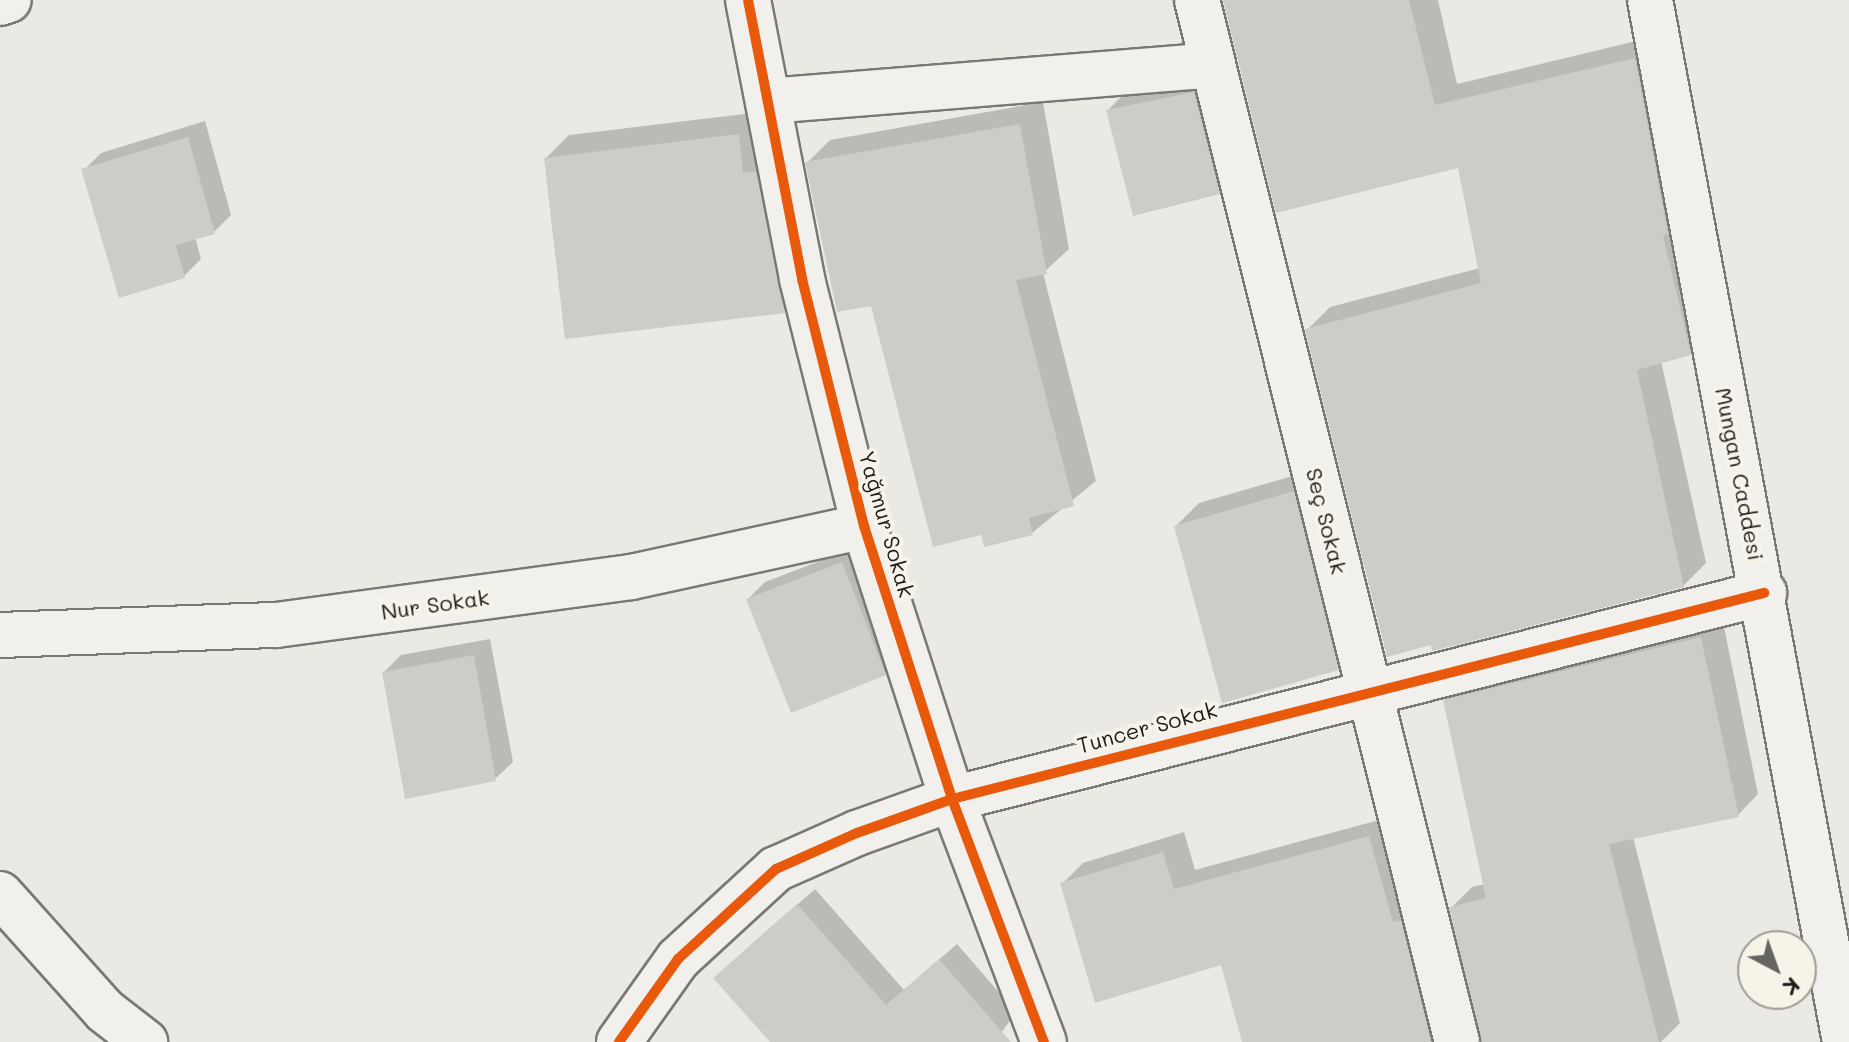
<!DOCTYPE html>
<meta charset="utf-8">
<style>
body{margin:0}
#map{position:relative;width:1849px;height:1042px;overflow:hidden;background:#eae9e4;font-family:Mali,sans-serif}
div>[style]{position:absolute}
.shadow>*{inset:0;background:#0003}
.building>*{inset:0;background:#cdccc9}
.roads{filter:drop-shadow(2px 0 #797876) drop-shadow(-2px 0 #797876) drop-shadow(0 2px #797876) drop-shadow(0 -2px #797876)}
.street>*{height:44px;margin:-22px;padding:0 22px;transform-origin:22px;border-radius:22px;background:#f1f0ec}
.secondary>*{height:44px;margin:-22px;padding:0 22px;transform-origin:22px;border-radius:22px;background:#f1f0ec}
.cycleway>*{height:10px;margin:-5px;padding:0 5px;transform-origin:5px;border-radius:5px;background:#e8590c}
span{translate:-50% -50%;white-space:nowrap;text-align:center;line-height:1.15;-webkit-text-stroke:8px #f7f3e8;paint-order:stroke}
.street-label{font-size:22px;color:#1c1c1c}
.north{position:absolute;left:1737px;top:930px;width:80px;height:80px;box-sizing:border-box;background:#f7f3e8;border:2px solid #9f9d96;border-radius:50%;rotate:139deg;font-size:22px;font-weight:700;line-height:32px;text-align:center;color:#1c1c1c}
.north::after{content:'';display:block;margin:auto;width:28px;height:36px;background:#646462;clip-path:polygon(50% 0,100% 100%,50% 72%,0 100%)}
</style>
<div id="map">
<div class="shadow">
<i style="clip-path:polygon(1228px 0,1438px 0,1457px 84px,1657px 36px,1712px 331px,1690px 353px,1661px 361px,1706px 563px,1683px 586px,1307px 330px,1330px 307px,1480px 268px,1460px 166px)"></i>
<i style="clip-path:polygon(1211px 76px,1236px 175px,1219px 192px,1108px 110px,1125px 93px)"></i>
<i style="clip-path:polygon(1043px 102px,1069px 249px,1043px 273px,1096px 481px,1032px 533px,983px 532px,807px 163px,830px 140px)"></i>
<i style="clip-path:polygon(761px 112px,807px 288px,784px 311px,546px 158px,569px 135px)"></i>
<i style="clip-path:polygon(205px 121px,231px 215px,214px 232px,195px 237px,201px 259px,184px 276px,84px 170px,101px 153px)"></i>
<i style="clip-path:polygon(1317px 469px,1361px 645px,1338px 669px,1176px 526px,1199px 503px)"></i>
<i style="clip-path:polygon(859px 546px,902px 656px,885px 673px,748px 599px,765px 582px)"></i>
<i style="clip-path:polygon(1722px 617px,1758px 794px,1738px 815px,1633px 837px,1680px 1023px,1661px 1042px,1482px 1042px,1451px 908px,1472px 887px,1485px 884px,1445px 701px,1466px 680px)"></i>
<i style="clip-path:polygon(490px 639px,513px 762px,495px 779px,384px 672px,401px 655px)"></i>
<i style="clip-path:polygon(1390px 817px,1469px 1042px,1244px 1042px,1222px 963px,1062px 884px,1083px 863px,1184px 832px,1195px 870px)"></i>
<i style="clip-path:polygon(815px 889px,904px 990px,957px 944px,1016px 1012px,995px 1042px,773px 1042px,733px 961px)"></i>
</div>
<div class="building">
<i style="clip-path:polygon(1223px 0,1409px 0,1435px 105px,1635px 58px,1668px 234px,1663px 235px,1691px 355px,1637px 370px,1684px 587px,1432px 651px,1431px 645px,1387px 657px,1305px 329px,1481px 283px,1458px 168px,1276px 213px)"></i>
<i style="clip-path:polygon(1194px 92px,1220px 194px,1133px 216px,1106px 110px)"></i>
<i style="clip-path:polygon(1020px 124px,1047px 274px,1016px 280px,1074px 506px,1029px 518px,1033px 535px,984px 547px,981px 535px,933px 547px,871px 306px,837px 312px,805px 162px)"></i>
<i style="clip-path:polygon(739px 134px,743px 173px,756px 171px,785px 313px,565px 339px,544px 158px)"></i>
<i style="clip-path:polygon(188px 137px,215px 234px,176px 245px,185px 278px,119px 298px,81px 169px)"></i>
<i style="clip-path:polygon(1294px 491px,1339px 670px,1222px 703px,1174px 526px)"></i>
<i style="clip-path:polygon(842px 562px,886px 675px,791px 713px,746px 599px)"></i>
<i style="clip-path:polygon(1701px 637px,1739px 817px,1609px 844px,1659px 1042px,1481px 1042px,1449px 907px,1486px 898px,1443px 700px)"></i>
<i style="clip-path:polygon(474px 655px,496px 781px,405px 799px,382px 672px)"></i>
<i style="clip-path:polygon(1369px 836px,1393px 922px,1401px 920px,1431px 1042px,1242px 1042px,1221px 965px,1095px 1003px,1060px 883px,1163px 852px,1174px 889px)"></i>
<i style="clip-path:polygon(797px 904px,886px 1005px,939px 959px,1011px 1042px,770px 1042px,713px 978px)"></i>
</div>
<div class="roads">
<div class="street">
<i style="left:748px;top:0;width:284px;rotate:79deg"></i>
<i style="left:802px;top:279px;width:255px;rotate:75.9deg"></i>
<i style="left:864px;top:526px;width:287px;rotate:72.1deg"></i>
<i style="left:952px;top:799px;width:260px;rotate:69.3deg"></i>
<i style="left:1197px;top:0;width:1074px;rotate:75.99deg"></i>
<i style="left:768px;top:101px;width:446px;rotate:-4.6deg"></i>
<i style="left:0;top:635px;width:276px;rotate:-2.1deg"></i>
<i style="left:276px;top:625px;width:358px;rotate:-7.7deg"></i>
<i style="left:631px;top:577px;width:239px;rotate:-12.3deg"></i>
<i style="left:0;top:894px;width:157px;rotate:48.1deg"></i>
<i style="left:105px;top:1011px;width:51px;rotate:37.8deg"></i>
<i style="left:619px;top:1042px;width:102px;rotate:-54.6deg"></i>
<i style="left:678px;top:959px;width:133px;rotate:-42.6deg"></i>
<i style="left:776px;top:869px;width:89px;rotate:-24deg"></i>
<i style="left:857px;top:833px;width:101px;rotate:-19.7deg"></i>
<i style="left:952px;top:799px;width:838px;rotate:-14.24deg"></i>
</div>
<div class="secondary">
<i style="left:1650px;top:0;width:1060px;rotate:79.4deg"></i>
<i style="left:0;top:3px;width:9px;rotate:-18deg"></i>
</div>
</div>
<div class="cycleway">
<i style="left:748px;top:0;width:284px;rotate:79deg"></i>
<i style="left:802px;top:279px;width:255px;rotate:75.9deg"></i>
<i style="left:864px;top:526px;width:287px;rotate:72.1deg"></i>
<i style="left:952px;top:799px;width:260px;rotate:69.3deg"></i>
<i style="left:619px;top:1042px;width:102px;rotate:-54.6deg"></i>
<i style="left:678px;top:959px;width:133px;rotate:-42.6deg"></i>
<i style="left:776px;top:869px;width:89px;rotate:-24deg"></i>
<i style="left:857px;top:833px;width:101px;rotate:-19.7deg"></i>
<i style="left:952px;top:799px;width:838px;rotate:-14.24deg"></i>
</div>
<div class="street-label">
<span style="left:1740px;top:474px;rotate:79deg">Mungan Caddesi</span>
<span style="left:1327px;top:521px;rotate:76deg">Seç Sokak</span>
<span style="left:887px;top:524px;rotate:74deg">Yağmur Sokak</span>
<span style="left:435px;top:604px;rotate:-8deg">Nur Sokak</span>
<span style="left:1147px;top:727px;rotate:-15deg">Tuncer Sokak</span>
</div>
<div class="north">K</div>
</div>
